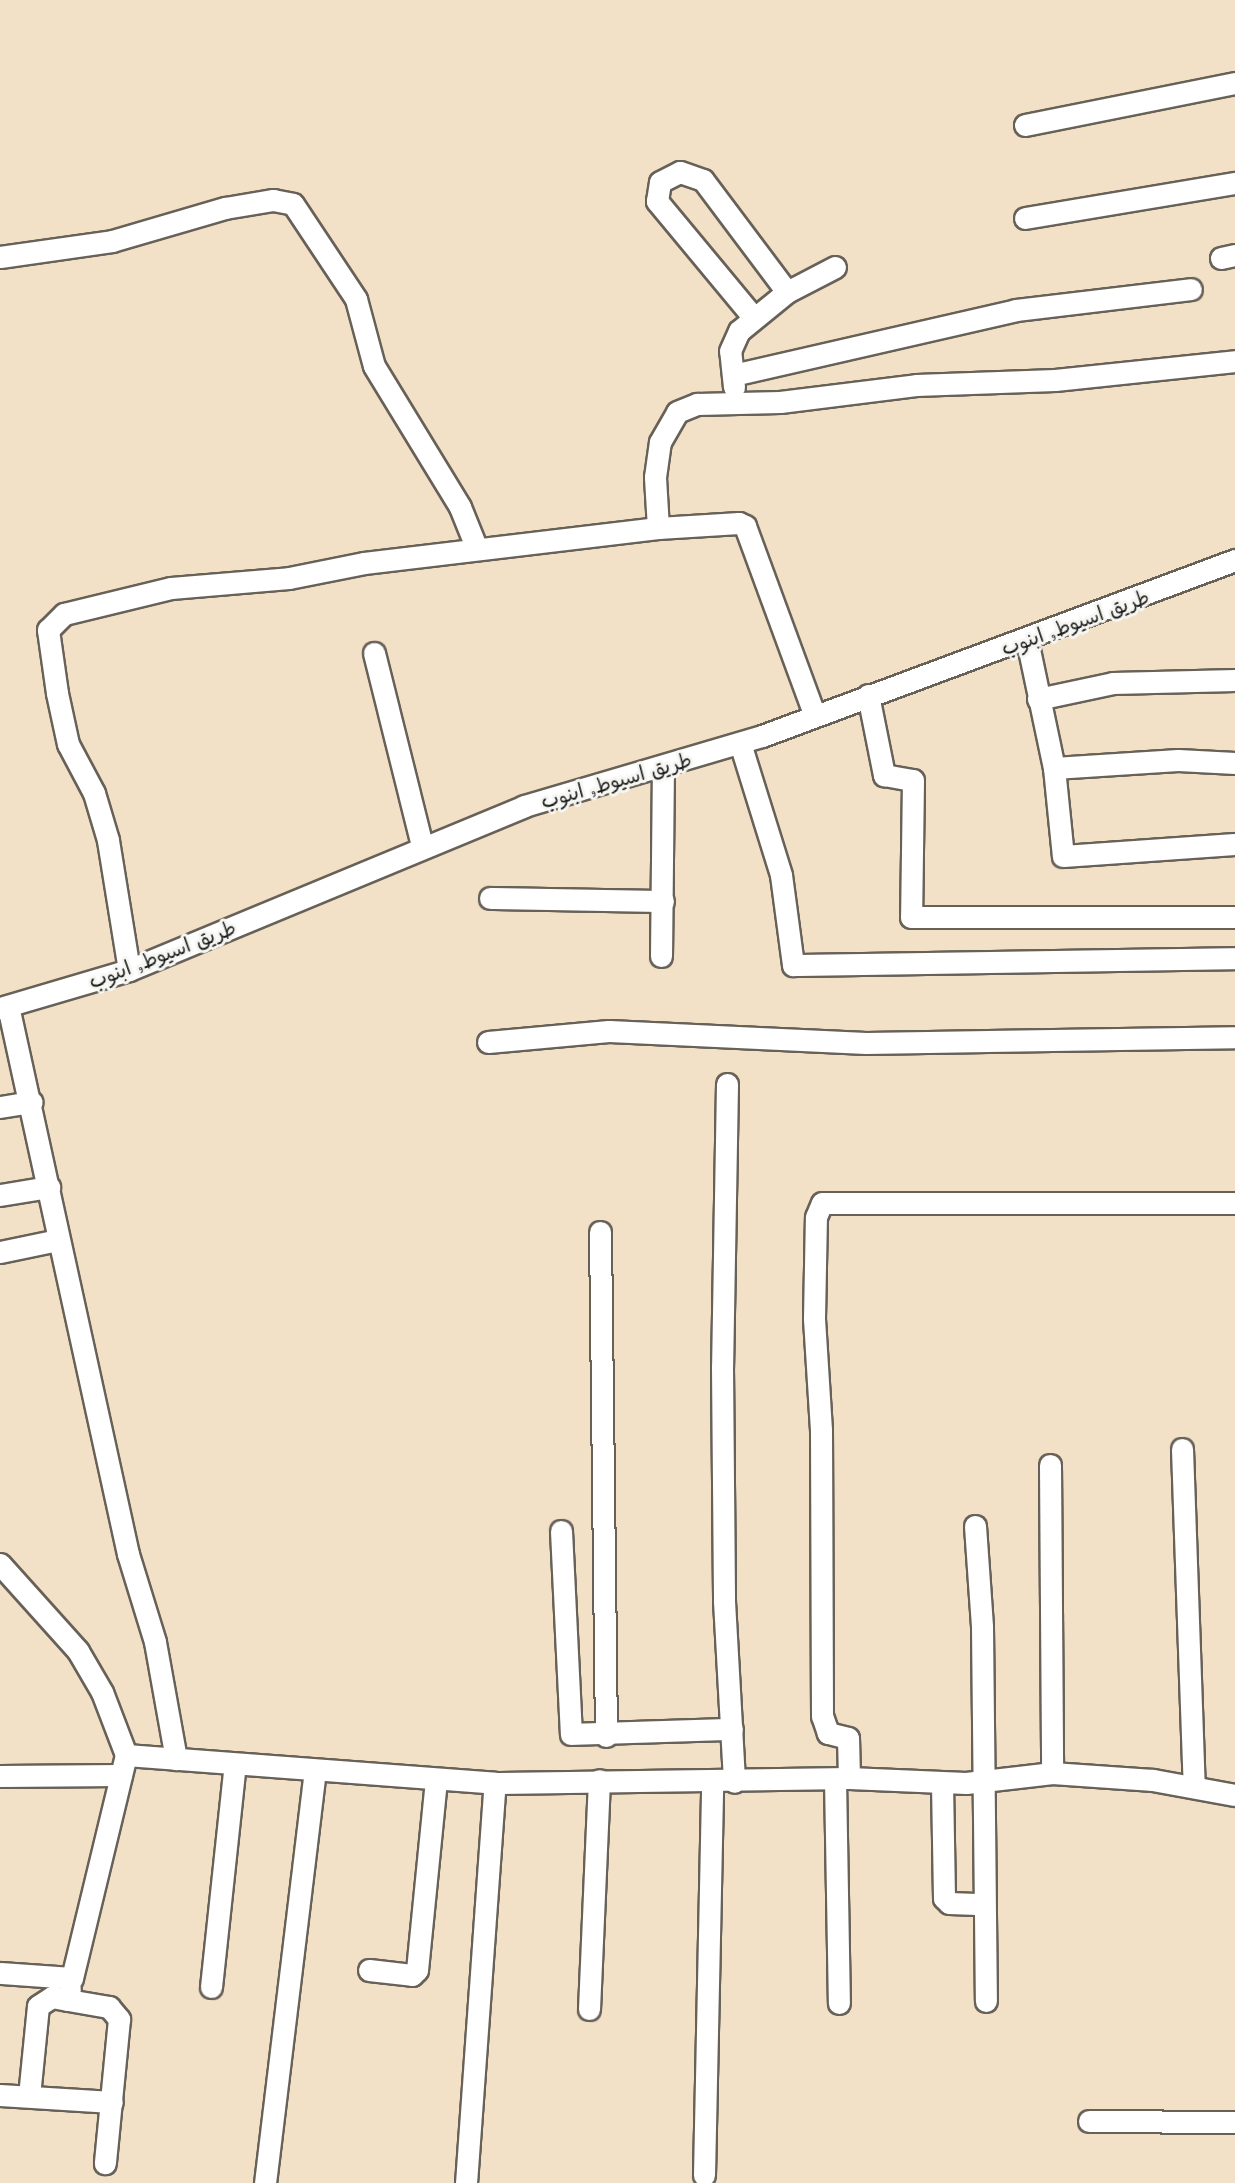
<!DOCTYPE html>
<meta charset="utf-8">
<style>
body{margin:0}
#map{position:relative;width:1235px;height:2183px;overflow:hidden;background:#f3e1c7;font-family:Mali,"Playpen Sans Arabic",sans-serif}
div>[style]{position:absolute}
.roads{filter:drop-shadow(2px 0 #676158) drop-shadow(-2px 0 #676158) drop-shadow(0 2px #676158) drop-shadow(0 -2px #676158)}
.minor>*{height:21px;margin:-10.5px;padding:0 10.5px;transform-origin:10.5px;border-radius:10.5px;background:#fff}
span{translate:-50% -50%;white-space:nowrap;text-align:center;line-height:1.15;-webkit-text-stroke:6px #f6f6f2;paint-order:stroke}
.street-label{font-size:20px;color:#1c1c1c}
</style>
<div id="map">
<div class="roads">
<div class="minor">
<i style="left:1025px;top:125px;width:214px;rotate:-11.3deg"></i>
<i style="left:1025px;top:218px;width:213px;rotate:-9.5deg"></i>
<i style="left:0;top:257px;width:113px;rotate:-8.1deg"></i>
<i style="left:112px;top:241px;width:118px;rotate:-16.3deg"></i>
<i style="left:225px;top:208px;width:49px;rotate:-9.5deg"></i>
<i style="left:273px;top:200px;width:20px;rotate:11deg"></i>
<i style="left:293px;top:204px;width:114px;rotate:56.4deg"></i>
<i style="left:356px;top:299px;width:69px;rotate:75deg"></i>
<i style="left:374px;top:366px;width:165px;rotate:58.6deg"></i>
<i style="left:460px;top:507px;width:45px;rotate:68deg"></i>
<i style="left:1221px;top:258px;width:14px;rotate:-12deg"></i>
<i style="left:754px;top:318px;width:152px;rotate:-129.7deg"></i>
<i style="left:657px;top:201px;width:19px;rotate:-81deg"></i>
<i style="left:660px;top:182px;width:22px;rotate:-27deg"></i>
<i style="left:680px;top:172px;width:24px;rotate:19deg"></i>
<i style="left:703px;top:180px;width:140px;rotate:53.1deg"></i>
<i style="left:733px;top:375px;width:290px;rotate:-12.9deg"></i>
<i style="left:1016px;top:310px;width:176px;rotate:-6.8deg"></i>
<i style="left:734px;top:387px;width:36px;rotate:-96deg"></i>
<i style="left:730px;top:351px;width:22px;rotate:-66deg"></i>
<i style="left:739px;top:331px;width:62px;rotate:-39.1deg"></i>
<i style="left:787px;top:292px;width:54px;rotate:-27.5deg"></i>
<i style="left:658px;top:528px;width:51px;rotate:-93.4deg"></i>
<i style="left:655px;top:477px;width:35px;rotate:-82deg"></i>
<i style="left:660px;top:442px;width:34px;rotate:-60deg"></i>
<i style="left:677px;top:412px;width:22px;rotate:-22deg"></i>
<i style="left:697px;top:404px;width:83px;rotate:-1.4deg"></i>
<i style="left:780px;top:402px;width:137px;rotate:-7.1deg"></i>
<i style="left:916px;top:385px;width:139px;rotate:-2.1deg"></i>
<i style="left:1055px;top:380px;width:181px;rotate:-6deg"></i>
<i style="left:1027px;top:640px;width:131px;rotate:78.1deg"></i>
<i style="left:1054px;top:768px;width:124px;rotate:-3.7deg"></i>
<i style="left:1178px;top:760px;width:57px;rotate:3deg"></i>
<i style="left:374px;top:653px;width:198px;rotate:76deg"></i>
<i style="left:868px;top:695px;width:82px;rotate:78.7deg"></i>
<i style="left:884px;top:775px;width:29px;rotate:10deg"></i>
<i style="left:913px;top:780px;width:137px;rotate:90.8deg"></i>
<i style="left:911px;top:917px;width:324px"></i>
<i style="left:1038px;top:699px;width:77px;rotate:-12deg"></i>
<i style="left:1113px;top:683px;width:122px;rotate:-1.4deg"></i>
<i style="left:740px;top:743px;width:138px;rotate:72.7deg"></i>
<i style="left:781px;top:875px;width:91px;rotate:82.4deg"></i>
<i style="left:793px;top:965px;width:442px;rotate:-0.9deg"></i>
<i style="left:1054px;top:768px;width:88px;rotate:84.2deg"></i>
<i style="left:1063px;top:856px;width:172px;rotate:-4deg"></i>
<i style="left:490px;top:898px;width:173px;rotate:1deg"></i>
<i style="left:661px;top:956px;width:189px;rotate:-89.4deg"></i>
<i style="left:129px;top:970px;width:132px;rotate:-99.2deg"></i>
<i style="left:108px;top:840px;width:49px;rotate:-106.6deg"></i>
<i style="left:94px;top:793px;width:55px;rotate:-118deg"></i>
<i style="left:68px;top:744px;width:52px;rotate:-102.2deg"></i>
<i style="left:57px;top:693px;width:64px;rotate:-98.1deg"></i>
<i style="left:48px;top:630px;width:23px;rotate:-45deg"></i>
<i style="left:64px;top:614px;width:110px;rotate:-13.7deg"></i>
<i style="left:171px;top:588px;width:118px;rotate:-4.8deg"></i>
<i style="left:289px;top:578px;width:76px;rotate:-11.3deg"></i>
<i style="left:364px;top:563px;width:296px;rotate:-6.8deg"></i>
<i style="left:658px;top:528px;width:81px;rotate:-3.5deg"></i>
<i style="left:739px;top:523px;width:7px;rotate:27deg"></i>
<i style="left:745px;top:526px;width:200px;rotate:69.8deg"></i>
<i style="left:8px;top:1006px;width:561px;rotate:77.65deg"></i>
<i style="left:128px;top:1554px;width:92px;rotate:72.9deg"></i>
<i style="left:155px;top:1642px;width:119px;rotate:79.8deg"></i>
<i style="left:0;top:1008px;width:134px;rotate:-16.4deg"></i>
<i style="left:129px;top:970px;width:428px;rotate:-22.5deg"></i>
<i style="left:524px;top:806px;width:248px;rotate:-16.4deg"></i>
<i style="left:762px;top:736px;width:505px;rotate:-20.41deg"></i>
<i style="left:488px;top:1042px;width:121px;rotate:-5.2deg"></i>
<i style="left:609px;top:1031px;width:257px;rotate:2.7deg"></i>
<i style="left:866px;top:1043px;width:369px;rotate:-0.9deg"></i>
<i style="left:727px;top:1084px;width:283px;rotate:91deg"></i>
<i style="left:722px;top:1367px;width:234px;rotate:89.5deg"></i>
<i style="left:724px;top:1601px;width:181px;rotate:86.8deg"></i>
<i style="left:0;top:1107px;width:32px;rotate:-9deg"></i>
<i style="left:0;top:1195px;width:50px;rotate:-9.3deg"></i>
<i style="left:600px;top:1232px;width:504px;rotate:89.32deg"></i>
<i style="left:0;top:1252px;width:59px;rotate:-11.7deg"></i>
<i style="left:1182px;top:1449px;width:338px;rotate:88deg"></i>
<i style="left:1050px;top:1465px;width:308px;rotate:89.6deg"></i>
<i style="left:975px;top:1526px;width:101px;rotate:86deg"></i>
<i style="left:982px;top:1627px;width:374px;rotate:89.4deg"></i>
<i style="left:561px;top:1531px;width:203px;rotate:87.2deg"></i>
<i style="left:571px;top:1734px;width:161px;rotate:-1.8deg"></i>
<i style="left:0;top:1564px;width:117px;rotate:48.1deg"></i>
<i style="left:78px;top:1651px;width:48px;rotate:59.7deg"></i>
<i style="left:102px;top:1692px;width:67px;rotate:69.1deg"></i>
<i style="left:126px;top:1755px;width:370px;rotate:4.3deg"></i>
<i style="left:495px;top:1783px;width:354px;rotate:-0.8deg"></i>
<i style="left:849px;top:1778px;width:117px;rotate:2.4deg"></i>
<i style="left:966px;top:1783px;width:87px;rotate:-6.6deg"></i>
<i style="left:1052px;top:1773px;width:101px;rotate:4deg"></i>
<i style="left:1153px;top:1780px;width:83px;rotate:10.4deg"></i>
<i style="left:0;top:1776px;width:121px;rotate:-0.5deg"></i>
<i style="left:849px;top:1778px;width:40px;rotate:-91.4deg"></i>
<i style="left:848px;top:1738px;width:21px;rotate:-166deg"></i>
<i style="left:828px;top:1733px;width:18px;rotate:-109deg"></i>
<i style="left:822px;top:1716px;width:286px;rotate:-90.2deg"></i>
<i style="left:821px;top:1430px;width:112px;rotate:-93.6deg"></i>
<i style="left:814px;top:1318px;width:101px;rotate:-88.9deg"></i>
<i style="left:816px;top:1217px;width:15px;rotate:-67deg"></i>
<i style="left:822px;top:1203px;width:413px"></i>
<i style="left:835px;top:1779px;width:224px;rotate:89deg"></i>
<i style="left:942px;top:1783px;width:115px;rotate:89deg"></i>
<i style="left:944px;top:1898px;width:7px;rotate:45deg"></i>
<i style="left:949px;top:1903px;width:35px;rotate:2deg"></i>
<i style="left:369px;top:1970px;width:43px;rotate:6.6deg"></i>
<i style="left:412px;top:1975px;width:7px;rotate:-45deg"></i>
<i style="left:417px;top:1970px;width:191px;rotate:-84.3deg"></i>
<i style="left:0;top:1973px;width:72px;rotate:4deg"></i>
<i style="left:72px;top:1978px;width:229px;rotate:-76.4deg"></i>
<i style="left:211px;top:1987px;width:224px;rotate:-83.9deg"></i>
<i style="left:68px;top:2000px;width:42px;rotate:9.7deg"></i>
<i style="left:109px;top:2007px;width:16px;rotate:50deg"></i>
<i style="left:119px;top:2019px;width:145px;rotate:95.6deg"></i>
<i style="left:589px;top:2009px;width:229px;rotate:-87.5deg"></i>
<i style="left:0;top:2095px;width:112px;rotate:3.6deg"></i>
<i style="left:29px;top:2096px;width:90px;rotate:-84.3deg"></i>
<i style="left:38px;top:2006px;width:17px;rotate:-33deg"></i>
<i style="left:52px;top:1997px;width:16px;rotate:11deg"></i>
<i style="left:68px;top:2000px;width:12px;rotate:-81deg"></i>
<i style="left:1089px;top:2121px;width:146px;rotate:0.4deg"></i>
<i style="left:704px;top:2175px;width:392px;rotate:-88.8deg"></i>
<i style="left:265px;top:2183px;width:416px;rotate:-83.1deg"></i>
<i style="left:466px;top:2183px;width:401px;rotate:-85.9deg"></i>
</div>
</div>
<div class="street-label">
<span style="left:1075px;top:622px;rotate:-20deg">طريق اسيوط, ابنوب</span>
<span style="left:616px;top:780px;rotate:-16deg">طريق اسيوط, ابنوب</span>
<span style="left:162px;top:954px;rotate:-21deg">طريق اسيوط, ابنوب</span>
</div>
</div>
